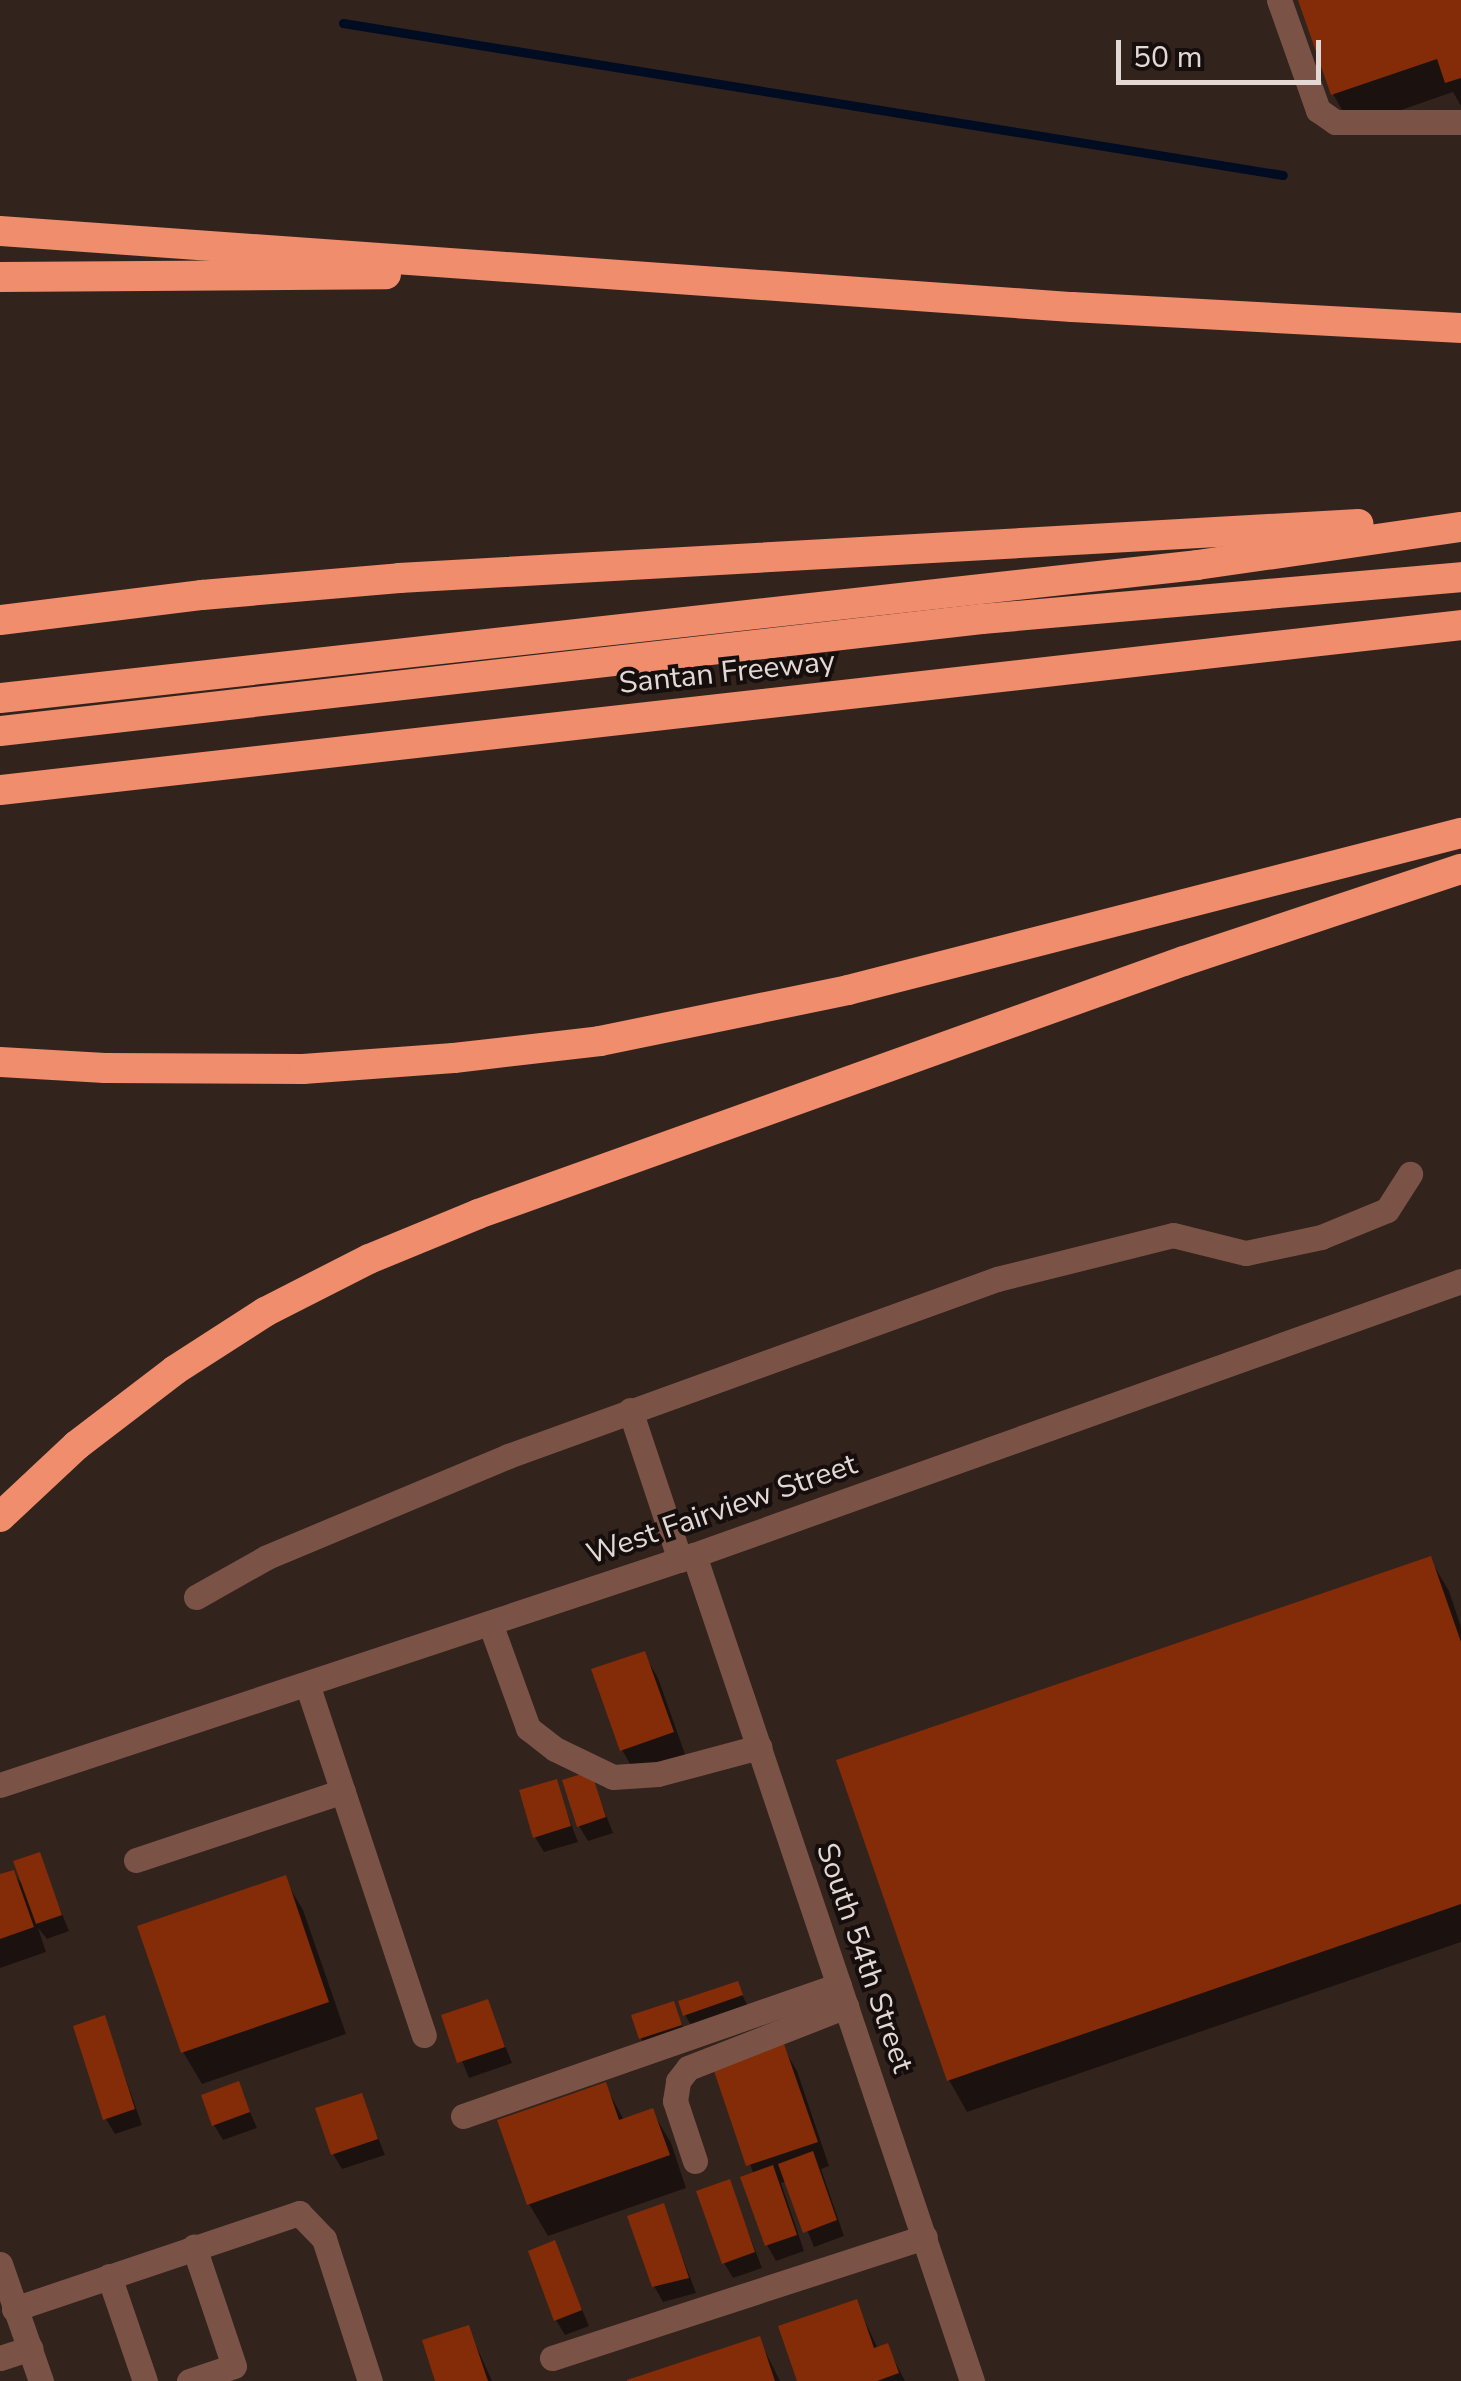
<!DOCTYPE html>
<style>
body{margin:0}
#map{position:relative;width:1461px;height:2381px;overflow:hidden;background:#33231d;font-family:"Nunito Sans",sans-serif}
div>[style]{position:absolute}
.shadow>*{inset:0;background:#0007}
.stream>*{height:9px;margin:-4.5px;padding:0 4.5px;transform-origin:4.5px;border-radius:4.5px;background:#000c21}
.building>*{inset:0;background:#842b07}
.minor>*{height:25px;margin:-12.5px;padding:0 12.5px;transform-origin:12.5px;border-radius:12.5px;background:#7b5346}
.highway>*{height:30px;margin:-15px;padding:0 15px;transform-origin:15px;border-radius:15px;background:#ef8d6c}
span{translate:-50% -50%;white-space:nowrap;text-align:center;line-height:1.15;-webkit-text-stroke:8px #150e0c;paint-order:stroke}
.street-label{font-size:30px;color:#e3d8d4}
.scale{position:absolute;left:1116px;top:40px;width:205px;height:45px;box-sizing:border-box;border:5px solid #e3d8d4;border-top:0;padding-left:12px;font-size:30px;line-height:35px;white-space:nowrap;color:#e3d8d4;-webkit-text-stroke:8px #150e0c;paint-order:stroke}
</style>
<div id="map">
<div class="shadow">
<i style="clip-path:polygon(1301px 0,1461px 0,1461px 106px,1453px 92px,1352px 127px,1333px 94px)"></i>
<i style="clip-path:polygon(1430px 1559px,1449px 1591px,1461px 1627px,1461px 1942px,967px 2112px,949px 2080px)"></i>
<i style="clip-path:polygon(644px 1654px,658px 1678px,686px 1757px,636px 1774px,622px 1750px)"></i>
<i style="clip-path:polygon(590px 1774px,613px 1833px,588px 1841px,579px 1826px)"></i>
<i style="clip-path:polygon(555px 1782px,578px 1842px,544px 1852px,535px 1837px)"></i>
<i style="clip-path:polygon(38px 1855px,69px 1931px,47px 1939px,38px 1928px,46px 1952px,0 1968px,0 1877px,13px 1873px,26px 1889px)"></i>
<i style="clip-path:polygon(284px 1878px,303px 1910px,346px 2034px,202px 2084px,183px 2052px)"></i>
<i style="clip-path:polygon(737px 1984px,750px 2011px,694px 2030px,685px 2015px)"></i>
<i style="clip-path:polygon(487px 2002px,512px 2063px,469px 2078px,444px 2017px)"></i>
<i style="clip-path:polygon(673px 2004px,689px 2041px,650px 2054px,641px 2038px)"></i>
<i style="clip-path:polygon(104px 2018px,142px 2125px,115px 2134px,106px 2119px)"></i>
<i style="clip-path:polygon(783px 2047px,797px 2071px,829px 2166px,821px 2169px,844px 2236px,814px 2247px,787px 2181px,781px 2183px,804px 2251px,776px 2261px,767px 2245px,754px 2175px,716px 2070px)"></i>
<i style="clip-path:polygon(238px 2085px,257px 2128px,223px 2140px,214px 2125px)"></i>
<i style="clip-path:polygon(605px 2085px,624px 2120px,652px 2111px,671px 2143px,686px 2188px,548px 2236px,529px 2204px)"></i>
<i style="clip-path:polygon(361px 2096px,385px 2155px,342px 2169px,333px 2154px)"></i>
<i style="clip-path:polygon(729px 2182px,762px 2268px,733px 2278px,724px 2263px)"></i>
<i style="clip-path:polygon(663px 2206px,696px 2293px,663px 2302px,654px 2286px)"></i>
<i style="clip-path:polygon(554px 2243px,589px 2326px,565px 2335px,556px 2320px)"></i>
<i style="clip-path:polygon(856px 2302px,878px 2349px,887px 2346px,905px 2381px,800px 2381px)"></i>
<i style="clip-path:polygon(468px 2328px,492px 2381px,438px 2381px)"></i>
<i style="clip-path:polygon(759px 2339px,780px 2381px,632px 2381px)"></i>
</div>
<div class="stream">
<i style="left:343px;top:23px;width:952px;rotate:9.19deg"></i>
</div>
<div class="building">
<i style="clip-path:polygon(1298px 0,1461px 0,1461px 78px,1445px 83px,1437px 59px,1331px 95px)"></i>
<i style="clip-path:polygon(1431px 1556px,1461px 1642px,1461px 1904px,947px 2081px,836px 1760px)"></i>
<i style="clip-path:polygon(645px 1651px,674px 1732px,620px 1751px,591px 1669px)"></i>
<i style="clip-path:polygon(591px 1771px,606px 1817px,577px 1827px,562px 1780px)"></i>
<i style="clip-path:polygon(557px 1779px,571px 1826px,533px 1838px,519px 1790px)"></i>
<i style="clip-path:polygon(40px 1852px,62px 1915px,36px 1924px,13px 1861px)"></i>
<i style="clip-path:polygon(14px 1870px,34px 1927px,0 1939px,0 1874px)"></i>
<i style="clip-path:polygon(286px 1875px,329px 2002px,181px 2053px,137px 1926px)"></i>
<i style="clip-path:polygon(738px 1981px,743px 1995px,683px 2016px,678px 2001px)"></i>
<i style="clip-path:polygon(488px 1999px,505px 2047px,457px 2063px,441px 2015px)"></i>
<i style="clip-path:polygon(674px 2001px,682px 2025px,639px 2039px,631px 2015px)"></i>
<i style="clip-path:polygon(105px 2015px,135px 2109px,103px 2120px,73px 2026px)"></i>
<i style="clip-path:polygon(784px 2044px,818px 2142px,746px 2166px,713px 2068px)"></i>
<i style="clip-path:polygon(239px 2081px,250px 2112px,212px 2126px,201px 2095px)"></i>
<i style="clip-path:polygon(606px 2082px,619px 2120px,653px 2108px,670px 2155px,527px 2205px,497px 2120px)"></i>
<i style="clip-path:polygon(362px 2093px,378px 2139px,331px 2155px,315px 2108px)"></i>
<i style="clip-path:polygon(813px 2151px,837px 2220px,803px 2233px,778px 2164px)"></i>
<i style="clip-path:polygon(773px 2165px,797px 2235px,765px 2246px,740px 2177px)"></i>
<i style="clip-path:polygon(730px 2179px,755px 2252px,722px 2264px,696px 2191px)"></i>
<i style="clip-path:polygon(664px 2203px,689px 2278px,652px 2287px,627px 2216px)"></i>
<i style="clip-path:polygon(555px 2240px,582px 2310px,554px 2321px,528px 2251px)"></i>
<i style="clip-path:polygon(857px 2299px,874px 2348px,888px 2343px,899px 2373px,877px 2381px,797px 2381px,778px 2326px)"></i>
<i style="clip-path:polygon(469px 2325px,488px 2381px,435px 2381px,422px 2340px)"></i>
<i style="clip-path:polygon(760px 2336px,775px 2381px,627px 2381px,627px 2380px)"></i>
</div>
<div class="minor">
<i style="left:1279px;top:0;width:117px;rotate:70.5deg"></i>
<i style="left:1318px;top:110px;width:21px;rotate:35deg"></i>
<i style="left:1335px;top:122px;width:126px"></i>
<i style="left:630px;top:1410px;width:158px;rotate:71.6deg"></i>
<i style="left:694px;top:1555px;width:872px;rotate:71.4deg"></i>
<i style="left:196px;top:1597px;width:81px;rotate:-29.4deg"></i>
<i style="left:267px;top:1557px;width:261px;rotate:-22.7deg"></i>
<i style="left:508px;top:1456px;width:520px;rotate:-19.9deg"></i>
<i style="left:997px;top:1279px;width:181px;rotate:-14deg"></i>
<i style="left:1173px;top:1235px;width:75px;rotate:13.9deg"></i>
<i style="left:1246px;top:1253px;width:77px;rotate:-12deg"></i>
<i style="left:1321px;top:1237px;width:71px;rotate:-22.2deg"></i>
<i style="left:1387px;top:1210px;width:43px;rotate:-57.4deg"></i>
<i style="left:490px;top:1623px;width:112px;rotate:70.1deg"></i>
<i style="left:528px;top:1728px;width:34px;rotate:38deg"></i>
<i style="left:555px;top:1749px;width:64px;rotate:25.8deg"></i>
<i style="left:613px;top:1777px;width:45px;rotate:-3.8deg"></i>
<i style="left:658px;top:1774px;width:105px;rotate:-15deg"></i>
<i style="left:307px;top:1684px;width:370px;rotate:71.6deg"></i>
<i style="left:0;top:1785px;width:731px;rotate:-18.34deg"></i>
<i style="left:694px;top:1555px;width:814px;rotate:-19.66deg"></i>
<i style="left:136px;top:1860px;width:218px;rotate:-18.4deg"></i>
<i style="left:463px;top:2116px;width:398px;rotate:-19.2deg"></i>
<i style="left:695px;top:2161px;width:63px;rotate:-108.4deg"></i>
<i style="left:675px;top:2101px;width:20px;rotate:-81deg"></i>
<i style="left:678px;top:2081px;width:16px;rotate:-52deg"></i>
<i style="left:688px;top:2068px;width:170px;rotate:-21.4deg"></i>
<i style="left:0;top:2264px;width:124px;rotate:70.7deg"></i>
<i style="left:109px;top:2276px;width:111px;rotate:71.1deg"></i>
<i style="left:14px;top:2309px;width:301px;rotate:-18.6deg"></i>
<i style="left:299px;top:2213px;width:36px;rotate:46deg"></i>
<i style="left:324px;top:2239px;width:149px;rotate:72.1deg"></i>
<i style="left:0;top:2358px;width:32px;rotate:-18deg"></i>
<i style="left:552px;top:2358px;width:392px;rotate:-18deg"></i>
<i style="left:189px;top:2381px;width:47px;rotate:-18.4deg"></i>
<i style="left:234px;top:2366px;width:126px;rotate:-108.6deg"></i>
</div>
<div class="highway">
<i style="left:0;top:231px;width:1075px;rotate:4.06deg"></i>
<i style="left:1072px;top:307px;width:390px;rotate:3.1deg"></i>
<i style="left:0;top:277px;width:386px;rotate:-0.4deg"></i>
<i style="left:0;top:620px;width:204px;rotate:-7.1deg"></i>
<i style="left:202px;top:595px;width:198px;rotate:-4.9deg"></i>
<i style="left:399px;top:578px;width:961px;rotate:-3.22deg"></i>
<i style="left:0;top:698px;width:1204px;rotate:-6.34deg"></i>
<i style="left:1197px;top:565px;width:267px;rotate:-8.2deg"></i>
<i style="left:0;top:731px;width:988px;rotate:-6.51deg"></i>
<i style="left:982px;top:619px;width:481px;rotate:-5deg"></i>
<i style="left:0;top:790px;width:1470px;rotate:-6.44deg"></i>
<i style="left:0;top:1062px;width:105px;rotate:3.3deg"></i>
<i style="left:105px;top:1068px;width:198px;rotate:0.3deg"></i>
<i style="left:303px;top:1069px;width:151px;rotate:-4.2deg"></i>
<i style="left:454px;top:1058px;width:147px;rotate:-6.6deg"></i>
<i style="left:600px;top:1041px;width:253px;rotate:-11.6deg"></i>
<i style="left:848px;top:990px;width:633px;rotate:-14.37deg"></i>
<i style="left:0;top:1517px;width:105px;rotate:-43.1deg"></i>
<i style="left:77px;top:1445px;width:123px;rotate:-37.4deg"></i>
<i style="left:175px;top:1370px;width:107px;rotate:-32.8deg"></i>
<i style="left:265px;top:1312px;width:117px;rotate:-27deg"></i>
<i style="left:369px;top:1259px;width:118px;rotate:-22.4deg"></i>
<i style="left:478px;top:1214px;width:750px;rotate:-19.72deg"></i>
<i style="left:1184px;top:961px;width:292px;rotate:-18.4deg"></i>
</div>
<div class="street-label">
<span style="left:727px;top:673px;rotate:-6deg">Santan Freeway</span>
<span style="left:722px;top:1510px;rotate:-19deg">West Fairview Street</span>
<span style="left:864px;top:1958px;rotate:71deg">South 54th Street</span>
</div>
<div class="scale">50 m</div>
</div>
